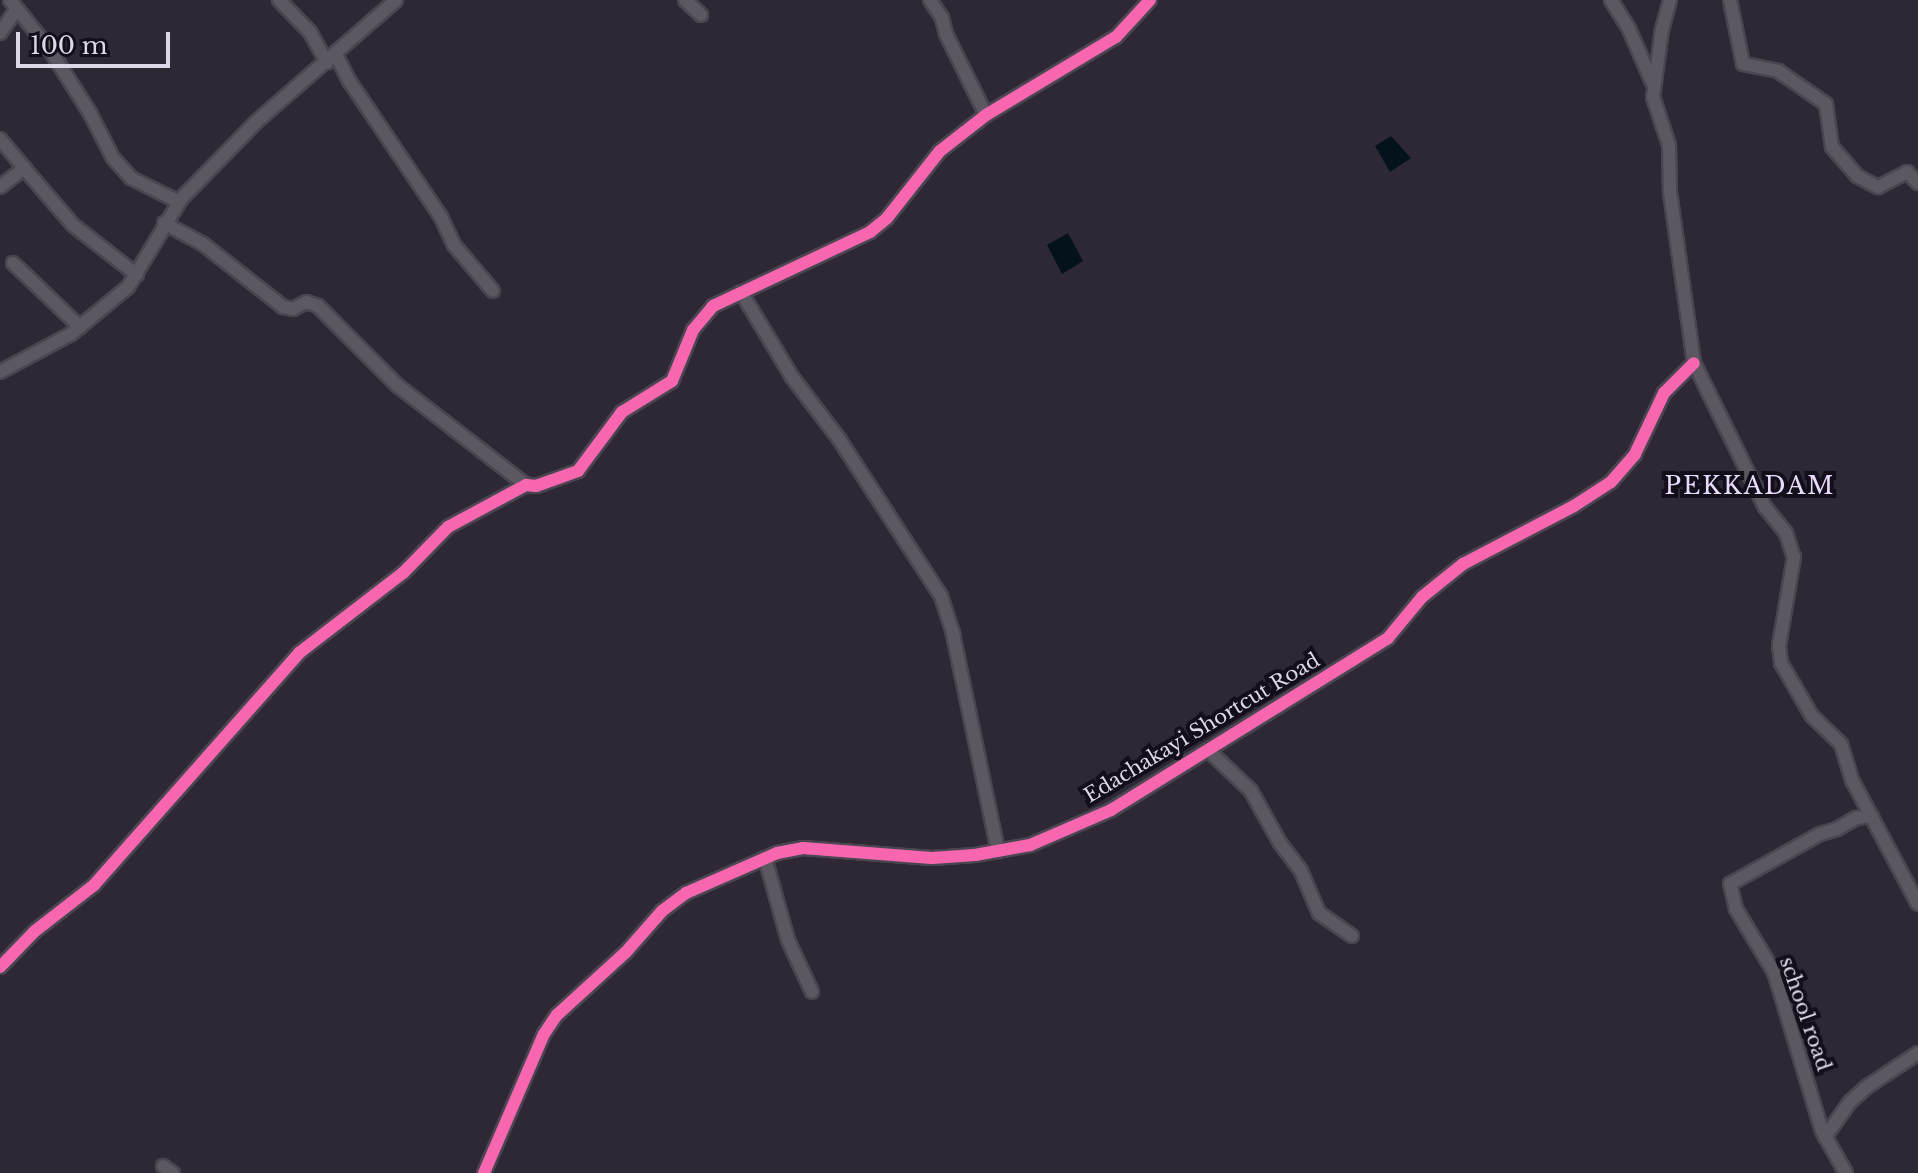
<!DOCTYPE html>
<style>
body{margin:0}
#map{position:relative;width:1918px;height:1173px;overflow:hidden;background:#2e2835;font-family:"Libre Baskerville",serif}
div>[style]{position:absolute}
.water>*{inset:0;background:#04131b}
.roads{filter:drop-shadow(2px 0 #4b4551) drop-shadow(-2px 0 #4b4551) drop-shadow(0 2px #4b4551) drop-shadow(0 -2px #4b4551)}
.street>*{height:12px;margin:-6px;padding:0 6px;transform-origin:6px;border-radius:6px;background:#5c5862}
.cycleway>*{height:12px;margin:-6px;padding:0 6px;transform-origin:6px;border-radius:6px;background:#f766af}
span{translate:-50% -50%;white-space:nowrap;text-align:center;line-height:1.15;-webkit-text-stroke:8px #130f1a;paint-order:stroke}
.street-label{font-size:20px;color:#ded7e7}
.quarter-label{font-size:24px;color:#e9dbfc;letter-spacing:2px}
.scale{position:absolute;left:16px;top:32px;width:154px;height:36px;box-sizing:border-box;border:4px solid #ded7e7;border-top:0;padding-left:10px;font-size:24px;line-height:28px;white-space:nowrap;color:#ded7e7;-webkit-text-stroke:6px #130f1a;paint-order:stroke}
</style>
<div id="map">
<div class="water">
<i style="clip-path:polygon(1391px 136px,1411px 158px,1390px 172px,1375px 146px)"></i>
<i style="clip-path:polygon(1068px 233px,1083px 261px,1062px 274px,1047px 245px)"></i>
</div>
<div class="roads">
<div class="street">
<i style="left:10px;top:0;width:64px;rotate:51.3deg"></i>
<i style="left:50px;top:50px;width:75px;rotate:57.6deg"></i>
<i style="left:90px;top:113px;width:51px;rotate:62.9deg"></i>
<i style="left:113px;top:158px;width:27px;rotate:48deg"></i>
<i style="left:131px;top:178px;width:54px;rotate:26.6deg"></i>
<i style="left:279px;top:0;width:45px;rotate:45.9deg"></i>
<i style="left:310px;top:32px;width:35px;rotate:61deg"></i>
<i style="left:685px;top:0;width:22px;rotate:43deg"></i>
<i style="left:930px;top:0;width:22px;rotate:56deg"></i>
<i style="left:942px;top:18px;width:16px;rotate:76deg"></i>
<i style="left:946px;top:34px;width:90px;rotate:63.7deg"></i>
<i style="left:1611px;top:0;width:34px;rotate:58deg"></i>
<i style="left:1629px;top:29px;width:58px;rotate:66.5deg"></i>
<i style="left:1670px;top:0;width:30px;rotate:105deg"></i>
<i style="left:1662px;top:29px;width:69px;rotate:97.5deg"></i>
<i style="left:1653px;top:97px;width:51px;rotate:71.6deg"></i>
<i style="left:1669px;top:145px;width:47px;rotate:88.8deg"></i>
<i style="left:1670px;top:192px;width:173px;rotate:82deg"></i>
<i style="left:1694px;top:363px;width:161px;rotate:63.8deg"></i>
<i style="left:1765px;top:507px;width:33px;rotate:51deg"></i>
<i style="left:1786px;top:533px;width:25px;rotate:72deg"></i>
<i style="left:1794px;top:557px;width:90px;rotate:99.6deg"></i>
<i style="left:1779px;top:646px;width:17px;rotate:83deg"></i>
<i style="left:1781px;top:663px;width:61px;rotate:59.7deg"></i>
<i style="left:1812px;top:716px;width:40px;rotate:44deg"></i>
<i style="left:1841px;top:744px;width:38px;rotate:73deg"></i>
<i style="left:1852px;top:780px;width:140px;rotate:62deg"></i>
<i style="left:1730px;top:0;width:65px;rotate:78.5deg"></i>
<i style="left:1743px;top:64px;width:36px;rotate:11deg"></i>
<i style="left:1778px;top:71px;width:58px;rotate:34.5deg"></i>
<i style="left:1826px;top:104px;width:43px;rotate:82.1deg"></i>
<i style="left:1832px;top:147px;width:38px;rotate:49deg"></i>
<i style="left:1857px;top:176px;width:24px;rotate:28deg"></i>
<i style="left:1878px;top:187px;width:33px;rotate:-27deg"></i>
<i style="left:1907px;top:172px;width:16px;rotate:45deg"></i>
<i style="left:0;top:33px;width:29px;rotate:-55deg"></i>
<i style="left:336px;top:55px;width:30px;rotate:63deg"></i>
<i style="left:350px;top:82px;width:163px;rotate:56deg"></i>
<i style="left:441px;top:217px;width:31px;rotate:65deg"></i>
<i style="left:454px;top:245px;width:60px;rotate:49.7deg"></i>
<i style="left:0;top:139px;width:38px;rotate:50deg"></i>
<i style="left:0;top:187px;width:31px;rotate:-38deg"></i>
<i style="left:24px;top:168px;width:75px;rotate:49.3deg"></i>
<i style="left:73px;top:225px;width:81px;rotate:38deg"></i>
<i style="left:164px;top:223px;width:44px;rotate:28.3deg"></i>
<i style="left:203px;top:244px;width:102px;rotate:38.2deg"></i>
<i style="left:283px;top:307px;width:10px;rotate:11deg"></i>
<i style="left:293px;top:309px;width:15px;rotate:-28deg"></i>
<i style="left:306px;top:302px;width:13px;rotate:18deg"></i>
<i style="left:318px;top:306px;width:113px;rotate:45deg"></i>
<i style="left:398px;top:386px;width:162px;rotate:37.7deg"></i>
<i style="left:13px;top:263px;width:93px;rotate:43.7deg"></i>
<i style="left:741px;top:292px;width:99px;rotate:59deg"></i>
<i style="left:792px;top:377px;width:78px;rotate:52.8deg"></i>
<i style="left:839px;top:439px;width:187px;rotate:57deg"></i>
<i style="left:941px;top:596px;width:40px;rotate:72deg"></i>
<i style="left:953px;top:634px;width:222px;rotate:78.3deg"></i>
<i style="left:0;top:372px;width:81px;rotate:-28.2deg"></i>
<i style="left:71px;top:334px;width:74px;rotate:-39.5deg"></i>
<i style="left:128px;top:287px;width:103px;rotate:-58.9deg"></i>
<i style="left:181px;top:199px;width:109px;rotate:-45.7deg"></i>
<i style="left:257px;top:121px;width:184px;rotate:-41deg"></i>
<i style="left:1208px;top:750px;width:59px;rotate:43.6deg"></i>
<i style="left:1251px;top:791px;width:60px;rotate:60.9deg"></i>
<i style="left:1280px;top:843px;width:35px;rotate:53deg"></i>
<i style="left:1301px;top:871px;width:46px;rotate:66.8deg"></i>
<i style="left:1319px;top:913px;width:40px;rotate:34.9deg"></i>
<i style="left:765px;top:858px;width:85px;rotate:74.3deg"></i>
<i style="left:788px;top:940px;width:57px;rotate:65.2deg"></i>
<i style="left:0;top:967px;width:50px;rotate:-45.8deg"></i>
<i style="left:35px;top:931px;width:75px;rotate:-37.9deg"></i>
<i style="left:94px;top:885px;width:310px;rotate:-48.5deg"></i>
<i style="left:299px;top:653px;width:131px;rotate:-37.6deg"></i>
<i style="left:403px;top:573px;width:64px;rotate:-45.6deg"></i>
<i style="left:448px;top:527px;width:89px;rotate:-28.3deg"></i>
<i style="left:526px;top:485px;width:10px;rotate:6deg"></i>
<i style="left:536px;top:486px;width:45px;rotate:-19.7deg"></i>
<i style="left:578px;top:471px;width:74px;rotate:-53.3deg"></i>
<i style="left:622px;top:412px;width:59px;rotate:-31.8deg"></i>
<i style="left:672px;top:381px;width:55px;rotate:-67.6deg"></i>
<i style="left:693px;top:330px;width:31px;rotate:-50deg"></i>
<i style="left:713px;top:306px;width:174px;rotate:-25.2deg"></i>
<i style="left:870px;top:232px;width:22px;rotate:-39deg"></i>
<i style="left:887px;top:218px;width:85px;rotate:-51.7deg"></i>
<i style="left:940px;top:151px;width:58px;rotate:-38deg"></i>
<i style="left:986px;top:115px;width:152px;rotate:-31deg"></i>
<i style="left:1116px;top:37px;width:50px;rotate:-47.4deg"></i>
<i style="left:1825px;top:1137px;width:43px;rotate:-54.5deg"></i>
<i style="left:1850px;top:1102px;width:24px;rotate:-42deg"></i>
<i style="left:1868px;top:1086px;width:60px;rotate:-33.4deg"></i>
<i style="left:163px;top:1166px;width:12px;rotate:35deg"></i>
<i style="left:484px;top:1173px;width:151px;rotate:-66.7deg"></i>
<i style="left:544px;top:1034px;width:23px;rotate:-56deg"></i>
<i style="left:557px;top:1015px;width:93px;rotate:-42.4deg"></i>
<i style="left:626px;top:952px;width:55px;rotate:-48.7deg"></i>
<i style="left:662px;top:911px;width:30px;rotate:-37deg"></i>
<i style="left:686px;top:893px;width:99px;rotate:-23.7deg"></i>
<i style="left:777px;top:853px;width:26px;rotate:-11deg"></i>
<i style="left:803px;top:848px;width:129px;rotate:4.4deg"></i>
<i style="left:932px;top:858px;width:43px;rotate:-4deg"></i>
<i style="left:975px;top:855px;width:56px;rotate:-10.3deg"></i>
<i style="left:1030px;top:845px;width:88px;rotate:-23.4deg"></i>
<i style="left:1111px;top:810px;width:326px;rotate:-31.8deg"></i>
<i style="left:1388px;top:638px;width:53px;rotate:-50.3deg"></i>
<i style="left:1422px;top:597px;width:53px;rotate:-38.8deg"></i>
<i style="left:1463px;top:564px;width:125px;rotate:-27.6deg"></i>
<i style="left:1574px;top:506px;width:44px;rotate:-33deg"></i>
<i style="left:1611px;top:482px;width:37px;rotate:-49deg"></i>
<i style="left:1635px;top:454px;width:68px;rotate:-64.6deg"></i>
<i style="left:1664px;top:393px;width:42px;rotate:-45deg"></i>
<i style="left:1846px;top:1173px;width:48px;rotate:-119.7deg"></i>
<i style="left:1822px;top:1131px;width:166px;rotate:-106.8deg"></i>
<i style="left:1774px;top:972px;width:74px;rotate:-121.1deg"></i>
<i style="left:1736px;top:909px;width:26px;rotate:-103deg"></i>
<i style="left:1730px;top:884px;width:103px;rotate:-29.1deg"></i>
<i style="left:1820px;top:834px;width:18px;rotate:-16deg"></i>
<i style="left:1837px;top:829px;width:22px;rotate:-30deg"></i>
<i style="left:1856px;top:818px;width:16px;rotate:-7deg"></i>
</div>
</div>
<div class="cycleway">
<i style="left:0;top:967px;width:50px;rotate:-45.8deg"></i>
<i style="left:35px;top:931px;width:75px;rotate:-37.9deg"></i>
<i style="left:94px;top:885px;width:310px;rotate:-48.5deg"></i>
<i style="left:299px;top:653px;width:131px;rotate:-37.6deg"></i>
<i style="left:403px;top:573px;width:64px;rotate:-45.6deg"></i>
<i style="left:448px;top:527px;width:89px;rotate:-28.3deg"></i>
<i style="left:526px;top:485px;width:10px;rotate:6deg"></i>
<i style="left:536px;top:486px;width:45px;rotate:-19.7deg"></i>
<i style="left:578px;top:471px;width:74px;rotate:-53.3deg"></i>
<i style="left:622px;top:412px;width:59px;rotate:-31.8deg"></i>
<i style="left:672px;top:381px;width:55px;rotate:-67.6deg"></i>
<i style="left:693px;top:330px;width:31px;rotate:-50deg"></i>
<i style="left:713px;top:306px;width:174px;rotate:-25.2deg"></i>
<i style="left:870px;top:232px;width:22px;rotate:-39deg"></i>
<i style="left:887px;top:218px;width:85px;rotate:-51.7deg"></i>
<i style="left:940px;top:151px;width:58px;rotate:-38deg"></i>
<i style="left:986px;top:115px;width:152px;rotate:-31deg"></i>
<i style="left:1116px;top:37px;width:50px;rotate:-47.4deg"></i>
<i style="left:484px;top:1173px;width:151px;rotate:-66.7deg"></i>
<i style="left:544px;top:1034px;width:23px;rotate:-56deg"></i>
<i style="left:557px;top:1015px;width:93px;rotate:-42.4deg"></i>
<i style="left:626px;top:952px;width:55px;rotate:-48.7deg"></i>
<i style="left:662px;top:911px;width:30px;rotate:-37deg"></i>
<i style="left:686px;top:893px;width:99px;rotate:-23.7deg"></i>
<i style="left:777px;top:853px;width:26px;rotate:-11deg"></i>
<i style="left:803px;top:848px;width:129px;rotate:4.4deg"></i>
<i style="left:932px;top:858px;width:43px;rotate:-4deg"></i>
<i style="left:975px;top:855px;width:56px;rotate:-10.3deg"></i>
<i style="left:1030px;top:845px;width:88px;rotate:-23.4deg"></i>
<i style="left:1111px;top:810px;width:326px;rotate:-31.8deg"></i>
<i style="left:1388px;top:638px;width:53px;rotate:-50.3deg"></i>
<i style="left:1422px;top:597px;width:53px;rotate:-38.8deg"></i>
<i style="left:1463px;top:564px;width:125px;rotate:-27.6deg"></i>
<i style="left:1574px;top:506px;width:44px;rotate:-33deg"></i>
<i style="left:1611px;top:482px;width:37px;rotate:-49deg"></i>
<i style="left:1635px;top:454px;width:68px;rotate:-64.6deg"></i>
<i style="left:1664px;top:393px;width:42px;rotate:-45deg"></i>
</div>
<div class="street-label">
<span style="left:1202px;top:728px;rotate:-31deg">Edachakayi Shortcut Road</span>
<span style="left:1805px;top:1014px;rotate:71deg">school road</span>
</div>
<div class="quarter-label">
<span style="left:1750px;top:486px">PEKKADAM</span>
</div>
<div class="scale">100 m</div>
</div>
